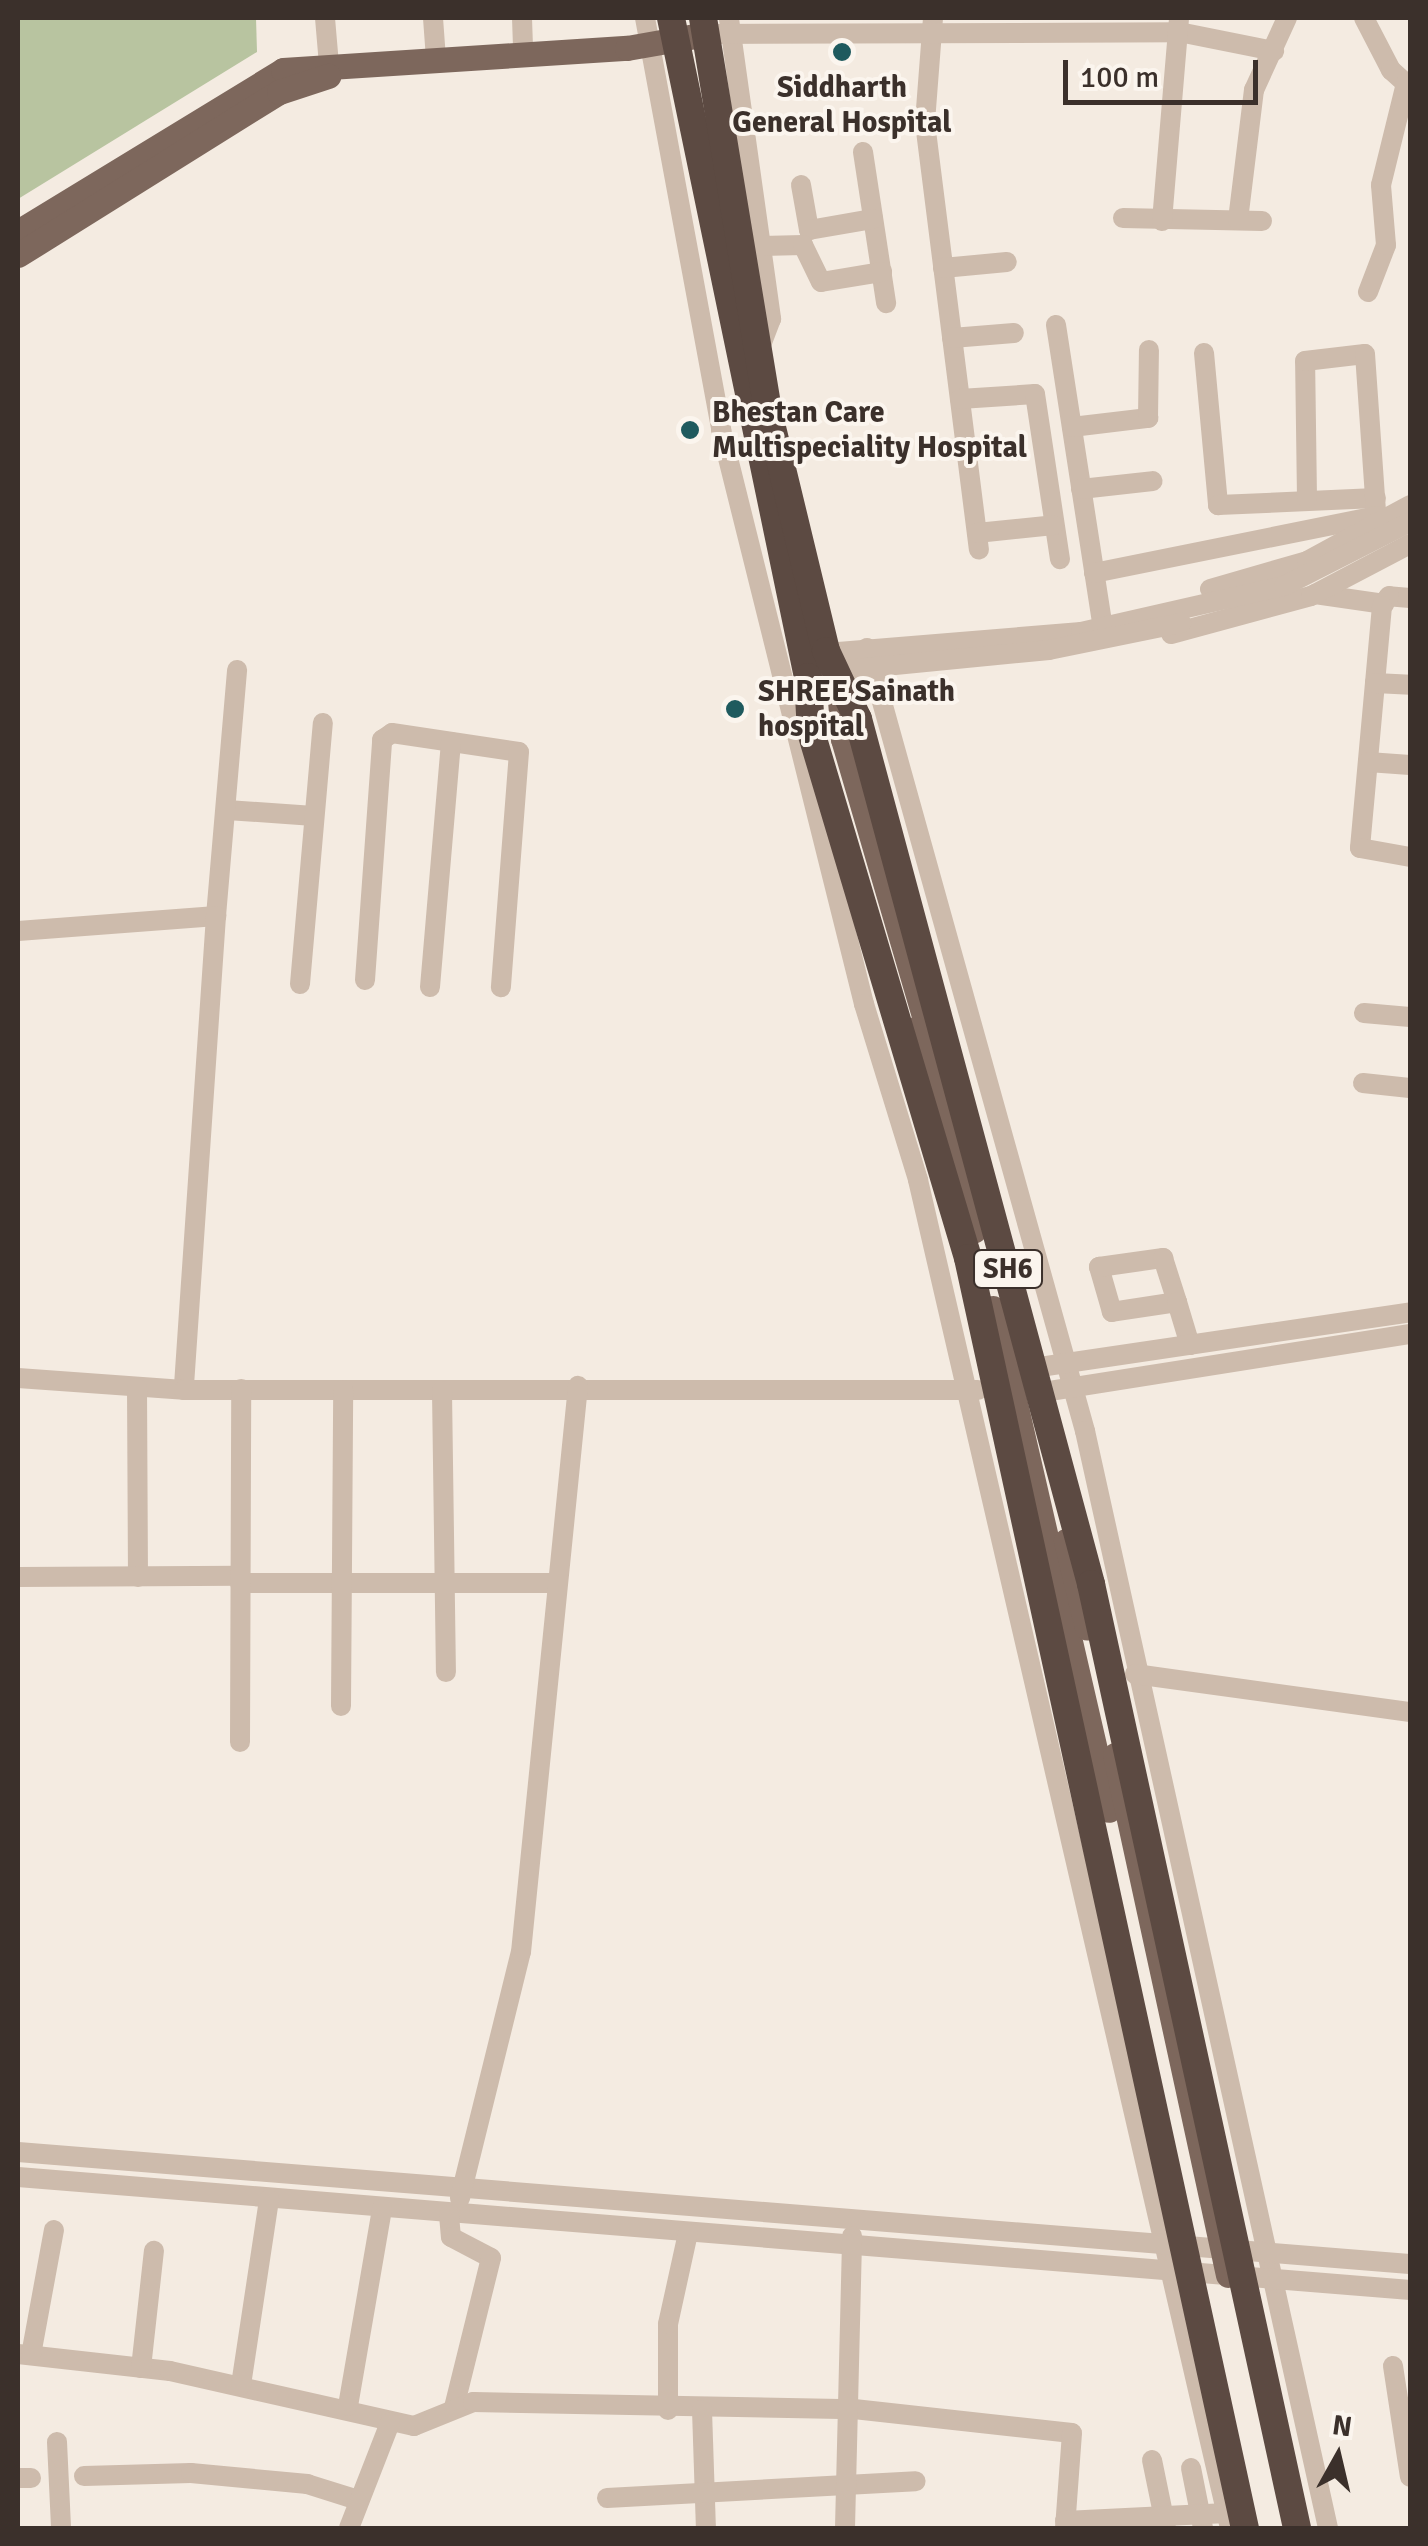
<!DOCTYPE html>
<style>
body{margin:0}
#map{position:relative;width:1428px;height:2546px;overflow:hidden;background:#f4ebe1;font-family:Signika,sans-serif}
div>[style]{position:absolute}
.green>*{inset:0;background:#b8c4a0}
.minor>*{height:20px;margin:-10px;padding:0 10px;transform-origin:10px;border-radius:10px;background:#cdbbac}
.major>*{height:25px;margin:-12.5px;padding:0 12.5px;transform-origin:12.5px;border-radius:12.5px;background:#7d675c}
.highway>*{height:28px;margin:-14px;padding:0 14px;transform-origin:14px;border-radius:14px;background:#5c4a42}
.dots>*{width:28px;height:28px;translate:-50% -50%;box-sizing:border-box;border:5px solid #fbf5ee;border-radius:50%}
span{translate:-50% -50%;white-space:nowrap;text-align:center;line-height:1.15;-webkit-text-stroke:8px #fbf5ee;paint-order:stroke}
.shield-label span{padding:2px 8px;background:#fbf5ee;border:2px solid;border-radius:8px;-webkit-text-stroke-width:0}
.shield-label{font-size:28px;color:#3b302b;font-weight:700}
.poi-label{font-size:30px;color:#3b302b;font-weight:700}
.left{translate:0 -50%;text-align:left}
.frame{position:absolute;inset:0;border:20px solid #3b302b;pointer-events:none}
.north{position:absolute;left:1288px;top:2406px;width:100px;height:100px;-webkit-text-stroke:8px #fbf5ee;paint-order:stroke;rotate:8deg;font-size:28px;font-weight:700;line-height:40px;text-align:center;color:#3b302b}
.north::after{content:'';display:block;margin:auto;width:35px;height:45px;background:#3b302b;clip-path:polygon(50% 0,100% 100%,50% 72%,0 100%)}
.scale{position:absolute;left:1063px;top:60px;width:195px;height:45px;box-sizing:border-box;border:5px solid #3b302b;border-top:0;padding-left:12px;font-size:30px;line-height:35px;white-space:nowrap;color:#3b302b;-webkit-text-stroke:8px #fbf5ee;paint-order:stroke}
</style>
<div id="map">
<div class="green">
<i style="clip-path:polygon(18px 18px,256px 18px,257px 52px,18px 199px)"></i>
</div>
<div class="minor">
<i style="left:325px;top:18px;width:58px;rotate:85.1deg"></i>
<i style="left:433px;top:18px;width:41px;rotate:85.8deg"></i>
<i style="left:522px;top:18px;width:33px;rotate:88deg"></i>
<i style="left:645px;top:18px;width:419px;rotate:79.5deg"></i>
<i style="left:721px;top:430px;width:592px;rotate:76.01deg"></i>
<i style="left:864px;top:1004px;width:184px;rotate:72.9deg"></i>
<i style="left:918px;top:1180px;width:1384px;rotate:76.97deg"></i>
<i style="left:933px;top:18px;width:105px;rotate:94.4deg"></i>
<i style="left:925px;top:123px;width:430px;rotate:82.8deg"></i>
<i style="left:1364px;top:18px;width:59px;rotate:62.6deg"></i>
<i style="left:1391px;top:70px;width:25px;rotate:42deg"></i>
<i style="left:729px;top:19px;width:303px;rotate:82deg"></i>
<i style="left:771px;top:319px;width:33px;rotate:111deg"></i>
<i style="left:706px;top:34px;width:473px;rotate:-0.2deg"></i>
<i style="left:1179px;top:32px;width:97px;rotate:11.3deg"></i>
<i style="left:863px;top:152px;width:153px;rotate:81.3deg"></i>
<i style="left:801px;top:185px;width:46px;rotate:79.9deg"></i>
<i style="left:809px;top:230px;width:65px;rotate:-9.8deg"></i>
<i style="left:1123px;top:218px;width:139px;rotate:1.2deg"></i>
<i style="left:1238px;top:220px;width:131px;rotate:-83deg"></i>
<i style="left:1254px;top:90px;width:79px;rotate:-65.4deg"></i>
<i style="left:1162px;top:221px;width:204px;rotate:-85.2deg"></i>
<i style="left:761px;top:246px;width:42px;rotate:-1.4deg"></i>
<i style="left:803px;top:245px;width:41px;rotate:64.1deg"></i>
<i style="left:821px;top:282px;width:62px;rotate:-9.3deg"></i>
<i style="left:943px;top:268px;width:64px;rotate:-5.4deg"></i>
<i style="left:1368px;top:292px;width:50px;rotate:-69deg"></i>
<i style="left:1386px;top:245px;width:60px;rotate:-94.8deg"></i>
<i style="left:1381px;top:185px;width:105px;rotate:-76.2deg"></i>
<i style="left:1056px;top:325px;width:306px;rotate:81.2deg"></i>
<i style="left:952px;top:338px;width:62px;rotate:-4.6deg"></i>
<i style="left:1204px;top:353px;width:153px;rotate:84.7deg"></i>
<i style="left:1218px;top:505px;width:158px;rotate:-2.5deg"></i>
<i style="left:960px;top:399px;width:75px;rotate:-3.8deg"></i>
<i style="left:1035px;top:394px;width:167px;rotate:81.4deg"></i>
<i style="left:1072px;top:427px;width:77px;rotate:-6.8deg"></i>
<i style="left:1148px;top:418px;width:68px;rotate:-89.2deg"></i>
<i style="left:1081px;top:489px;width:72px;rotate:-6.3deg"></i>
<i style="left:1307px;top:498px;width:137px;rotate:-90.8deg"></i>
<i style="left:1305px;top:361px;width:60px;rotate:-6.7deg"></i>
<i style="left:1365px;top:354px;width:170px;rotate:86deg"></i>
<i style="left:977px;top:533px;width:77px;rotate:-5.9deg"></i>
<i style="left:1094px;top:573px;width:288px;rotate:-11.4deg"></i>
<i style="left:1210px;top:589px;width:101px;rotate:-16.1deg"></i>
<i style="left:1307px;top:561px;width:117px;rotate:-28.5deg"></i>
<i style="left:1315px;top:594px;width:70px;rotate:8.2deg"></i>
<i style="left:1410px;top:598px;width:21px;rotate:-175deg"></i>
<i style="left:1389px;top:596px;width:12px;rotate:125deg"></i>
<i style="left:1382px;top:606px;width:243px;rotate:95.2deg"></i>
<i style="left:1360px;top:848px;width:51px;rotate:10.2deg"></i>
<i style="left:1171px;top:634px;width:145px;rotate:-15.2deg"></i>
<i style="left:1311px;top:596px;width:112px;rotate:-27.7deg"></i>
<i style="left:867px;top:648px;width:813px;rotate:74.44deg"></i>
<i style="left:1085px;top:1431px;width:1124px;rotate:77.51deg"></i>
<i style="left:814px;top:654px;width:268px;rotate:-4.7deg"></i>
<i style="left:1081px;top:632px;width:208px;rotate:-12.8deg"></i>
<i style="left:1284px;top:586px;width:141px;rotate:-26.9deg"></i>
<i style="left:824px;top:672px;width:226px;rotate:-5.6deg"></i>
<i style="left:1049px;top:650px;width:135px;rotate:-11.6deg"></i>
<i style="left:1375px;top:683px;width:35px;rotate:3deg"></i>
<i style="left:1368px;top:762px;width:42px;rotate:4.1deg"></i>
<i style="left:227px;top:810px;width:87px;rotate:3.9deg"></i>
<i style="left:216px;top:916px;width:247px;rotate:-85.1deg"></i>
<i style="left:18px;top:931px;width:199px;rotate:-4.3deg"></i>
<i style="left:216px;top:916px;width:475px;rotate:93.9deg"></i>
<i style="left:365px;top:980px;width:241px;rotate:-85.9deg"></i>
<i style="left:382px;top:740px;width:12px;rotate:-35deg"></i>
<i style="left:392px;top:733px;width:128px;rotate:8.5deg"></i>
<i style="left:519px;top:752px;width:236px;rotate:94.4deg"></i>
<i style="left:300px;top:984px;width:262px;rotate:-85deg"></i>
<i style="left:430px;top:987px;width:246px;rotate:-85.1deg"></i>
<i style="left:1364px;top:1013px;width:46px;rotate:5deg"></i>
<i style="left:1363px;top:1083px;width:47px;rotate:6.1deg"></i>
<i style="left:1177px;top:1302px;width:66px;rotate:171.3deg"></i>
<i style="left:1112px;top:1312px;width:47px;rotate:-106.1deg"></i>
<i style="left:1099px;top:1267px;width:65px;rotate:-8deg"></i>
<i style="left:1163px;top:1258px;width:46px;rotate:72.3deg"></i>
<i style="left:1177px;top:1302px;width:45px;rotate:73.2deg"></i>
<i style="left:1033px;top:1368px;width:381px;rotate:-8.4deg"></i>
<i style="left:18px;top:1378px;width:166px;rotate:4.1deg"></i>
<i style="left:184px;top:1390px;width:794px"></i>
<i style="left:137px;top:1388px;width:189px;rotate:89.7deg"></i>
<i style="left:442px;top:1391px;width:281px;rotate:89.2deg"></i>
<i style="left:1037px;top:1393px;width:378px;rotate:-9deg"></i>
<i style="left:18px;top:1577px;width:222px;rotate:-0.3deg"></i>
<i style="left:240px;top:1583px;width:317px"></i>
<i style="left:1135px;top:1674px;width:278px;rotate:7.9deg"></i>
<i style="left:341px;top:1706px;width:316px;rotate:-89.6deg"></i>
<i style="left:240px;top:1742px;width:353px;rotate:-89.8deg"></i>
<i style="left:18px;top:2152px;width:1396px;rotate:4.6deg"></i>
<i style="left:18px;top:2177px;width:1397px;rotate:4.64deg"></i>
<i style="left:460px;top:2198px;width:253px;rotate:-76.1deg"></i>
<i style="left:521px;top:1952px;width:569px;rotate:-84.25deg"></i>
<i style="left:449px;top:2215px;width:22px;rotate:85deg"></i>
<i style="left:451px;top:2237px;width:45px;rotate:27.7deg"></i>
<i style="left:491px;top:2258px;width:154px;rotate:103.9deg"></i>
<i style="left:18px;top:2354px;width:153px;rotate:6.4deg"></i>
<i style="left:170px;top:2371px;width:250px;rotate:12.7deg"></i>
<i style="left:414px;top:2426px;width:64px;rotate:-22.1deg"></i>
<i style="left:473px;top:2402px;width:381px;rotate:1.1deg"></i>
<i style="left:854px;top:2409px;width:219px;rotate:6.3deg"></i>
<i style="left:1072px;top:2433px;width:95px;rotate:94.2deg"></i>
<i style="left:31px;top:2355px;width:127px;rotate:-79.6deg"></i>
<i style="left:1393px;top:2366px;width:112px;rotate:81.3deg"></i>
<i style="left:141px;top:2368px;width:118px;rotate:-83.7deg"></i>
<i style="left:241px;top:2385px;width:188px;rotate:-81.4deg"></i>
<i style="left:348px;top:2406px;width:200px;rotate:-80.2deg"></i>
<i style="left:668px;top:2410px;width:86px;rotate:-90deg"></i>
<i style="left:668px;top:2324px;width:93px;rotate:-77.6deg"></i>
<i style="left:702px;top:2410px;width:118px;rotate:88.1deg"></i>
<i style="left:57px;top:2442px;width:86px;rotate:87.3deg"></i>
<i style="left:1152px;top:2460px;width:69px;rotate:78.4deg"></i>
<i style="left:1191px;top:2468px;width:61px;rotate:78.7deg"></i>
<i style="left:84px;top:2476px;width:107px;rotate:-1.6deg"></i>
<i style="left:191px;top:2473px;width:117px;rotate:5.4deg"></i>
<i style="left:307px;top:2484px;width:53px;rotate:17.4deg"></i>
<i style="left:18px;top:2478px;width:13px"></i>
<i style="left:607px;top:2498px;width:309px;rotate:-3.1deg"></i>
<i style="left:1065px;top:2521px;width:162px;rotate:-2.8deg"></i>
<i style="left:349px;top:2528px;width:113px;rotate:-68.7deg"></i>
<i style="left:845px;top:2528px;width:292px;rotate:-88.6deg"></i>
</div>
<div class="major">
<i style="left:18px;top:232px;width:311px;rotate:-31.4deg"></i>
<i style="left:283px;top:70px;width:345px;rotate:-3.7deg"></i>
<i style="left:627px;top:48px;width:80px;rotate:-10deg"></i>
<i style="left:18px;top:255px;width:308px;rotate:-32deg"></i>
<i style="left:279px;top:92px;width:52px;rotate:-18.1deg"></i>
<i style="left:839px;top:687px;width:52px;rotate:85.6deg"></i>
<i style="left:843px;top:739px;width:318px;rotate:73.7deg"></i>
<i style="left:915px;top:1029px;width:210px;rotate:73.7deg"></i>
<i style="left:993px;top:1308px;width:515px;rotate:76.99deg"></i>
<i style="left:1066px;top:1541px;width:89px;rotate:76.4deg"></i>
<i style="left:1115px;top:1755px;width:532px;rotate:77.74deg"></i>
</div>
<div class="highway">
<i style="left:671px;top:18px;width:673px;rotate:78.26deg"></i>
<i style="left:808px;top:677px;width:55px;rotate:86.9deg"></i>
<i style="left:811px;top:732px;width:549px;rotate:73.38deg"></i>
<i style="left:968px;top:1258px;width:1300px;rotate:77.7deg"></i>
<i style="left:703px;top:18px;width:402px;rotate:80.6deg"></i>
<i style="left:769px;top:415px;width:243px;rotate:76.4deg"></i>
<i style="left:826px;top:651px;width:75px;rotate:64.8deg"></i>
<i style="left:858px;top:719px;width:896px;rotate:74.92deg"></i>
<i style="left:1091px;top:1584px;width:966px;rotate:77.69deg"></i>
</div>
<div class="dots">
<i style="left:842px;top:52px;background:#1f5a5e"></i>
<i style="left:690px;top:430px;background:#1f5a5e"></i>
<i style="left:735px;top:709px;background:#1f5a5e"></i>
</div>
<div class="shield-label">
<span style="left:1008px;top:1269px">SH6</span>
</div>
<div class="poi-label">
<span style="left:842px;top:105px">Siddharth<br>General Hospital</span>
<span class="left" style="left:712px;top:430px">Bhestan Care<br>Multispeciality Hospital</span>
<span class="left" style="left:758px;top:709px">SHREE Sainath<br>hospital</span>
</div>
<div class="frame"></div>
<div class="north">N</div>
<div class="scale">100 m</div>
</div>
